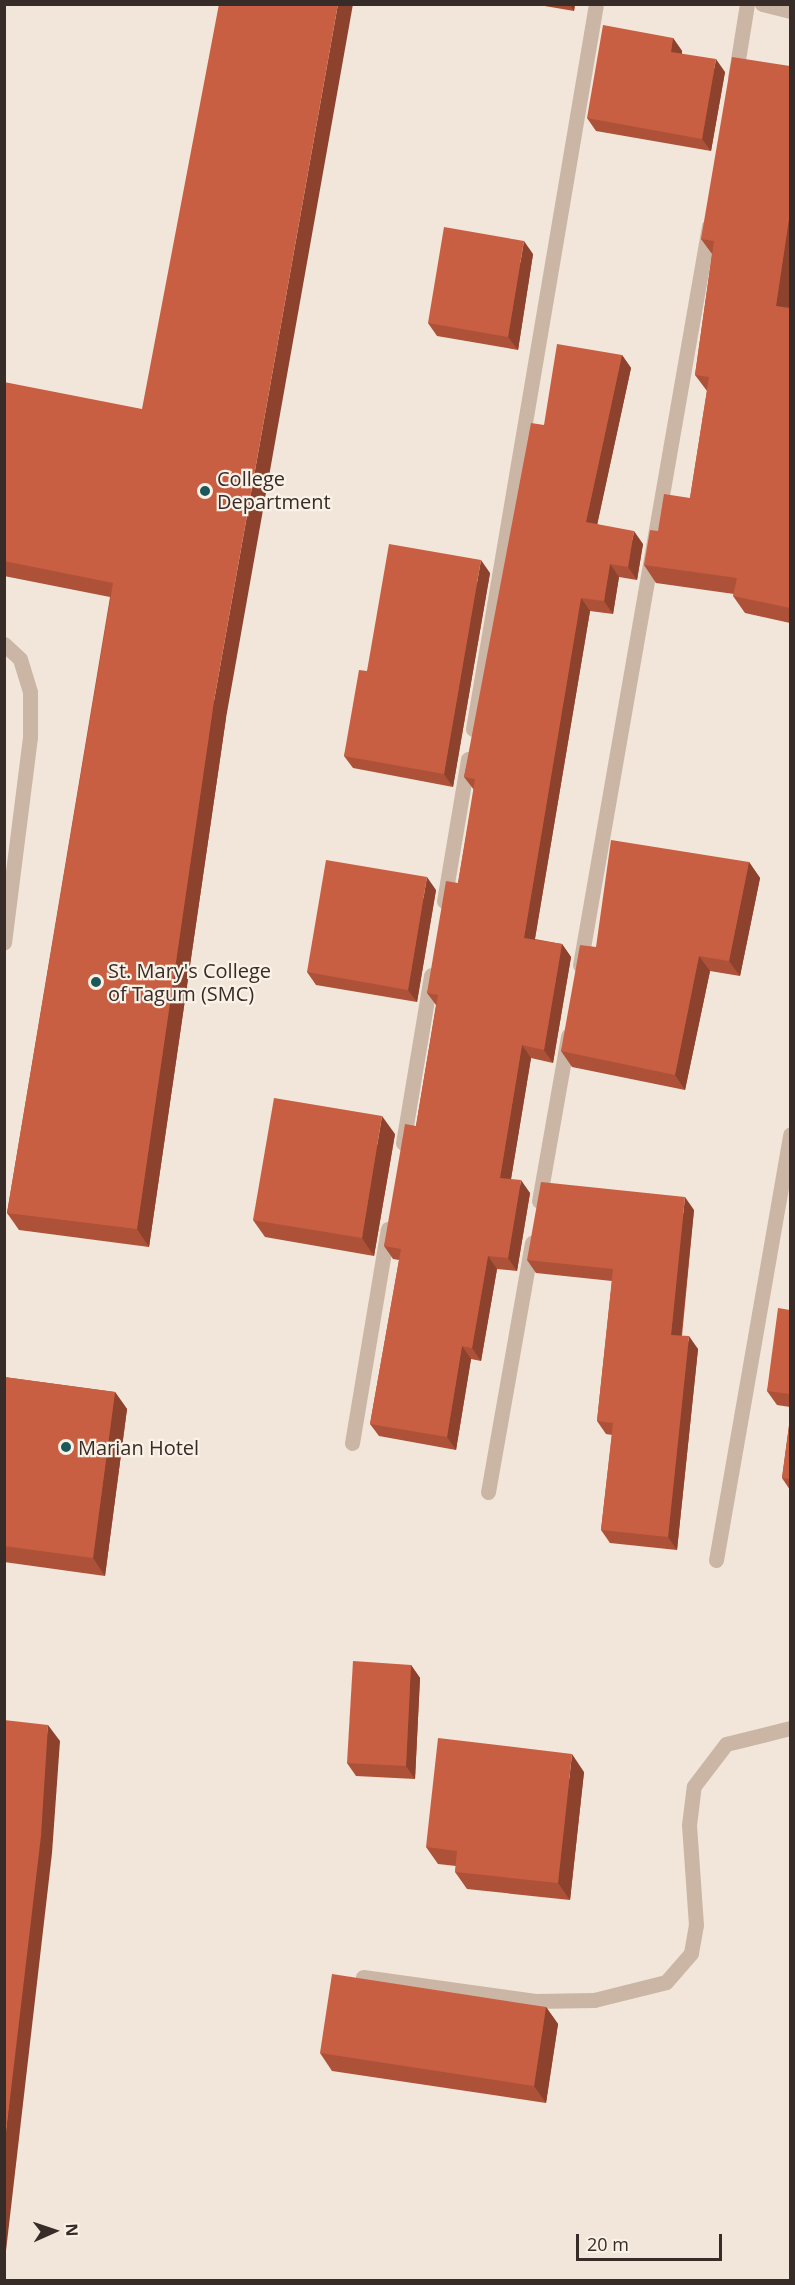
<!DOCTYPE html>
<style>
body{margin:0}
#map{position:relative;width:795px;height:2285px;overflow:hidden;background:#f2e6da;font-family:"Open Sans",sans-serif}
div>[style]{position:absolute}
.lane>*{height:15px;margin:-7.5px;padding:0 7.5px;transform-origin:7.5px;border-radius:7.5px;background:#cbb6a6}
.street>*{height:15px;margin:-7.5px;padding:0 7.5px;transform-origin:7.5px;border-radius:7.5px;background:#cbb6a6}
.wall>*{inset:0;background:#ad5239}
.shaded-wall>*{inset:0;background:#8d422e}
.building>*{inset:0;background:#c95f42}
.dots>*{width:16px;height:16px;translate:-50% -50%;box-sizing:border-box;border:3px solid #faf1e7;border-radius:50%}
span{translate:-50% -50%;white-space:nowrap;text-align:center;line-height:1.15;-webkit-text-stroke:4.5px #faf1e7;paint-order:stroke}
.poi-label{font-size:20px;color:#372c27}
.left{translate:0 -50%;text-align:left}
.frame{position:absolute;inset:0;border:6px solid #372c27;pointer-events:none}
.north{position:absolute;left:24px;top:2201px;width:60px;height:60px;-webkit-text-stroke:4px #faf1e7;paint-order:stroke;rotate:87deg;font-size:16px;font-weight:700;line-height:24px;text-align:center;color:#372c27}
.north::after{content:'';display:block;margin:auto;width:21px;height:27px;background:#372c27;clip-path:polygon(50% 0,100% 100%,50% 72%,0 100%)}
.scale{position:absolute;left:576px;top:2234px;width:146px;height:27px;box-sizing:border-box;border:3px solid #372c27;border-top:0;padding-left:8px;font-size:18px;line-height:21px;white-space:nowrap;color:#372c27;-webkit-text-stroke:4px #faf1e7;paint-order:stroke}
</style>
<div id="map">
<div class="lane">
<i style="left:4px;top:644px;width:22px;rotate:43deg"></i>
<i style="left:20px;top:659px;width:34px;rotate:73deg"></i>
<i style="left:30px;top:692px;width:45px;rotate:90deg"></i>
<i style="left:30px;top:737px;width:207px;rotate:97.2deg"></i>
</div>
<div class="street">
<i style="left:762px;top:4px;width:29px;rotate:14deg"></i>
<i style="left:735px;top:78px;width:75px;rotate:-80.8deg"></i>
<i style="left:473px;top:729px;width:735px;rotate:-80.37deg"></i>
<i style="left:444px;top:901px;width:144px;rotate:-80.4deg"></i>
<i style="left:580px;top:965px;width:750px;rotate:-80.1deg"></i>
<i style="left:403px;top:1143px;width:170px;rotate:-80.5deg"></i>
<i style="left:539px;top:1201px;width:168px;rotate:-80deg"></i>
<i style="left:352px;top:1443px;width:217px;rotate:-80.5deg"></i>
<i style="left:488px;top:1492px;width:253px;rotate:-80deg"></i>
<i style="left:716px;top:1560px;width:432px;rotate:-80.1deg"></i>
<i style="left:363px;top:1977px;width:174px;rotate:7.9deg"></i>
<i style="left:535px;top:2001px;width:59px;rotate:-1deg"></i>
<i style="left:594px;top:2000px;width:74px;rotate:-14deg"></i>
<i style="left:666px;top:1982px;width:38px;rotate:-49deg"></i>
<i style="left:691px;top:1953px;width:28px;rotate:-80deg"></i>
<i style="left:696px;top:1925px;width:100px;rotate:-94deg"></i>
<i style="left:689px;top:1825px;width:39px;rotate:-83deg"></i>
<i style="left:694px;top:1786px;width:53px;rotate:-52.7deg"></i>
<i style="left:726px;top:1744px;width:66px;rotate:-14deg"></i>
</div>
<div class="wall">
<i style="clip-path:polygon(533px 4px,575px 4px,574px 11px)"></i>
<i style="clip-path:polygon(673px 38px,682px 51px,682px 54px,725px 72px,711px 151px,596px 131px,587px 118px)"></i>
<i style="clip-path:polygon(790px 66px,790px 623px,745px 613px,733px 596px,734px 594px,656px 583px,644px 565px,658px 531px,690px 498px,707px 391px,695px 375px,712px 254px,701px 239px)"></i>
<i style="clip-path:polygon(533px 254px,518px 350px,437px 336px,428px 323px)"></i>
<i style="clip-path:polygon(622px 355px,631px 368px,597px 524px,643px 544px,637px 580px,619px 577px,613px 614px,590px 611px,535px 939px,562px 944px,571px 957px,553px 1063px,531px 1058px,511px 1179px,530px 1193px,517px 1271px,497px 1269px,481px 1361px,471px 1359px,456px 1450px,379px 1436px,370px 1424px,399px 1260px,393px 1259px,384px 1246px,416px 1126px,436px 1005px,427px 993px,458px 883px,474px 790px,464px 777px,544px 425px)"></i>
<i style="clip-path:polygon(4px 382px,226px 718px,149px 1247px,19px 1230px,7px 1213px,110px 597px,4px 576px)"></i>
<i style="clip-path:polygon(490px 573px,453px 787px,353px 768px,344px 756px,367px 671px)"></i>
<i style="clip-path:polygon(749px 862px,760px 878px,740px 976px,710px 971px,685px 1090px,572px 1067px,561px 1051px,596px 947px)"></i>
<i style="clip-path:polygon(436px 890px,417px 1002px,316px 985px,307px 972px)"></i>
<i style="clip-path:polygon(395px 1134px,374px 1256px,265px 1237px,253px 1220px)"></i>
<i style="clip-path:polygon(694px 1210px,682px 1336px,698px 1349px,677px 1550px,610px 1543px,601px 1530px,612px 1435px,606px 1434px,597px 1421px,612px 1281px,536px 1273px,527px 1260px)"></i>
<i style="clip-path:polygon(790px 1310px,790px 1407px,777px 1405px,767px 1391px)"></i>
<i style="clip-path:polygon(4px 1377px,115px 1392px,127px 1409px,105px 1576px,4px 1562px)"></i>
<i style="clip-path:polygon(790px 1418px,790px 1490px,782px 1478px)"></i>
<i style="clip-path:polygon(411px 1665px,420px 1678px,415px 1779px,356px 1776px,347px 1763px)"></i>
<i style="clip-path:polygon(584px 1772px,570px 1900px,467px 1889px,455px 1872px,456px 1866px,438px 1864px,426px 1847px)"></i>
<i style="clip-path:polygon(546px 2007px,558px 2024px,546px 2103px,332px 2071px,320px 2053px)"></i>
</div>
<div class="shaded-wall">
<i style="clip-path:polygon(338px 4px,353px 4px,226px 718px,149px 1247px,137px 1229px,214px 701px)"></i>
<i style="clip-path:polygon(569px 4px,575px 4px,574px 11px)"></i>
<i style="clip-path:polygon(673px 38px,682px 51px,680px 65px,671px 52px)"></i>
<i style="clip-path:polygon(716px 59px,725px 72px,711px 151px,702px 139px)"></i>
<i style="clip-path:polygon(790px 212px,790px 310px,776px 306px)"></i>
<i style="clip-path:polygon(524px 241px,533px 254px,518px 350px,508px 337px)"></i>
<i style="clip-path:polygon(622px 355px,631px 368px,595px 535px,586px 522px)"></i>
<i style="clip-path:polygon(634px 531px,643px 544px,637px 580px,628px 567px)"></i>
<i style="clip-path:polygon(481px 560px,490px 573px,453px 787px,444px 774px)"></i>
<i style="clip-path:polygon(610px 564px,619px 577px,613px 614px,604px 601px)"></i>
<i style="clip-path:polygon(581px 598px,590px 611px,533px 950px,524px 938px)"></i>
<i style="clip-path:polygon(749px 862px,760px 878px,740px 976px,729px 961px)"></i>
<i style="clip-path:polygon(427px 877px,436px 890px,417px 1002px,408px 990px)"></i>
<i style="clip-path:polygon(562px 944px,571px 957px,553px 1063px,544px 1050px)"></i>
<i style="clip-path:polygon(699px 956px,710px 971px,685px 1090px,675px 1075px)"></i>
<i style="clip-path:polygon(522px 1045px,531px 1058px,509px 1191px,500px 1178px)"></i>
<i style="clip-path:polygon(382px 1116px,395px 1134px,374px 1256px,362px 1238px)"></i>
<i style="clip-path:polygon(521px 1180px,530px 1193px,517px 1271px,508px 1258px)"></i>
<i style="clip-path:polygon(685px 1197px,694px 1210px,680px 1347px,671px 1335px)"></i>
<i style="clip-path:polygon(488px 1256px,497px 1269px,481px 1361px,472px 1348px)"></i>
<i style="clip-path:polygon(689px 1336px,698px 1349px,677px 1550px,668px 1537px)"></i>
<i style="clip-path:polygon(462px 1346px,471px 1359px,456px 1450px,447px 1437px)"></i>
<i style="clip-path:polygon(115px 1392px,127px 1409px,105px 1576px,93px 1558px)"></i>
<i style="clip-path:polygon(411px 1665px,420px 1678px,415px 1779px,406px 1766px)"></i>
<i style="clip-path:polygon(48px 1725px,60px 1741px,52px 1853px,4px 2268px,4px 2149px)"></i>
<i style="clip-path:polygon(572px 1754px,584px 1772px,570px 1900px,558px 1883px)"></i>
<i style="clip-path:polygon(546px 2007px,558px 2024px,546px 2103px,534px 2086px)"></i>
</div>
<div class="building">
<i style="clip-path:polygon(219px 4px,338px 4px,214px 701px,137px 1229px,7px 1213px,113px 583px,4px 561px,4px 382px,142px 409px)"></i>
<i style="clip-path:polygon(603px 25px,673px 38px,671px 52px,716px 59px,702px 139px,587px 118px)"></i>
<i style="clip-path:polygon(732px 57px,790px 66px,790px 212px,776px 306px,790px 308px,790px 608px,733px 596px,737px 578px,644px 565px,650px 530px,658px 531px,664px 494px,690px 498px,709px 377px,695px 375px,714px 241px,701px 239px)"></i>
<i style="clip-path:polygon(444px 227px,524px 241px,508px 337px,428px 323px)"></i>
<i style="clip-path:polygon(557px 344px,622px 355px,586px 522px,634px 531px,628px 567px,610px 564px,604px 601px,581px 598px,524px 938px,562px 944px,544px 1050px,522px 1045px,500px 1178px,521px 1180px,508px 1258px,488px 1256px,472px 1348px,462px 1346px,447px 1437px,370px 1424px,401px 1249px,384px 1246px,405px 1124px,416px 1126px,438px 995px,427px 993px,446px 881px,458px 883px,475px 779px,464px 777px,531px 423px,544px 425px)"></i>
<i style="clip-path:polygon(389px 544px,481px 560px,444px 774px,344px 756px,359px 670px,367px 671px)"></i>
<i style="clip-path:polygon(611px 840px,749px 862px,729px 961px,699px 956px,675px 1075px,561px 1051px,580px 945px,596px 947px)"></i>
<i style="clip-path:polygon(326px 860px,427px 877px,408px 990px,307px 972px)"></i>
<i style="clip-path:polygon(274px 1098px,382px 1116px,362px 1238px,253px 1220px)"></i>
<i style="clip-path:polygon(541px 1182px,685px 1197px,671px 1335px,689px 1336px,668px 1537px,601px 1530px,613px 1423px,597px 1421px,613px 1269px,527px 1260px)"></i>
<i style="clip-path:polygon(778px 1308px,790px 1310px,790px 1394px,767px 1391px)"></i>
<i style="clip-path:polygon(4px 1377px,115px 1392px,93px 1558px,4px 1546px)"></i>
<i style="clip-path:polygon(790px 1418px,790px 1479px,782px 1478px)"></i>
<i style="clip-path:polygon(353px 1661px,411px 1665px,406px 1766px,347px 1763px)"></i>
<i style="clip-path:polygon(4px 1720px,48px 1725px,41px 1836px,4px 2149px)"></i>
<i style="clip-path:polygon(438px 1738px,572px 1754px,558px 1883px,455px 1872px,457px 1851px,426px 1847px)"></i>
<i style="clip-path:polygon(332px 1974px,546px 2007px,534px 2086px,320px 2053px)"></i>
</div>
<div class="dots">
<i style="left:205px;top:491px;background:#1c5759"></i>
<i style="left:96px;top:982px;background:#1c5759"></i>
<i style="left:66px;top:1447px;background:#1c5759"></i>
</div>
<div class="poi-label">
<span class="left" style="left:217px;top:490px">College<br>Department</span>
<span class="left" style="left:108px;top:982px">St. Mary's College<br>of Tagum (SMC)</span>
<span class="left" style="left:78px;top:1447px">Marian Hotel</span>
</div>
<div class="frame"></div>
<div class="north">N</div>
<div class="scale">20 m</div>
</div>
